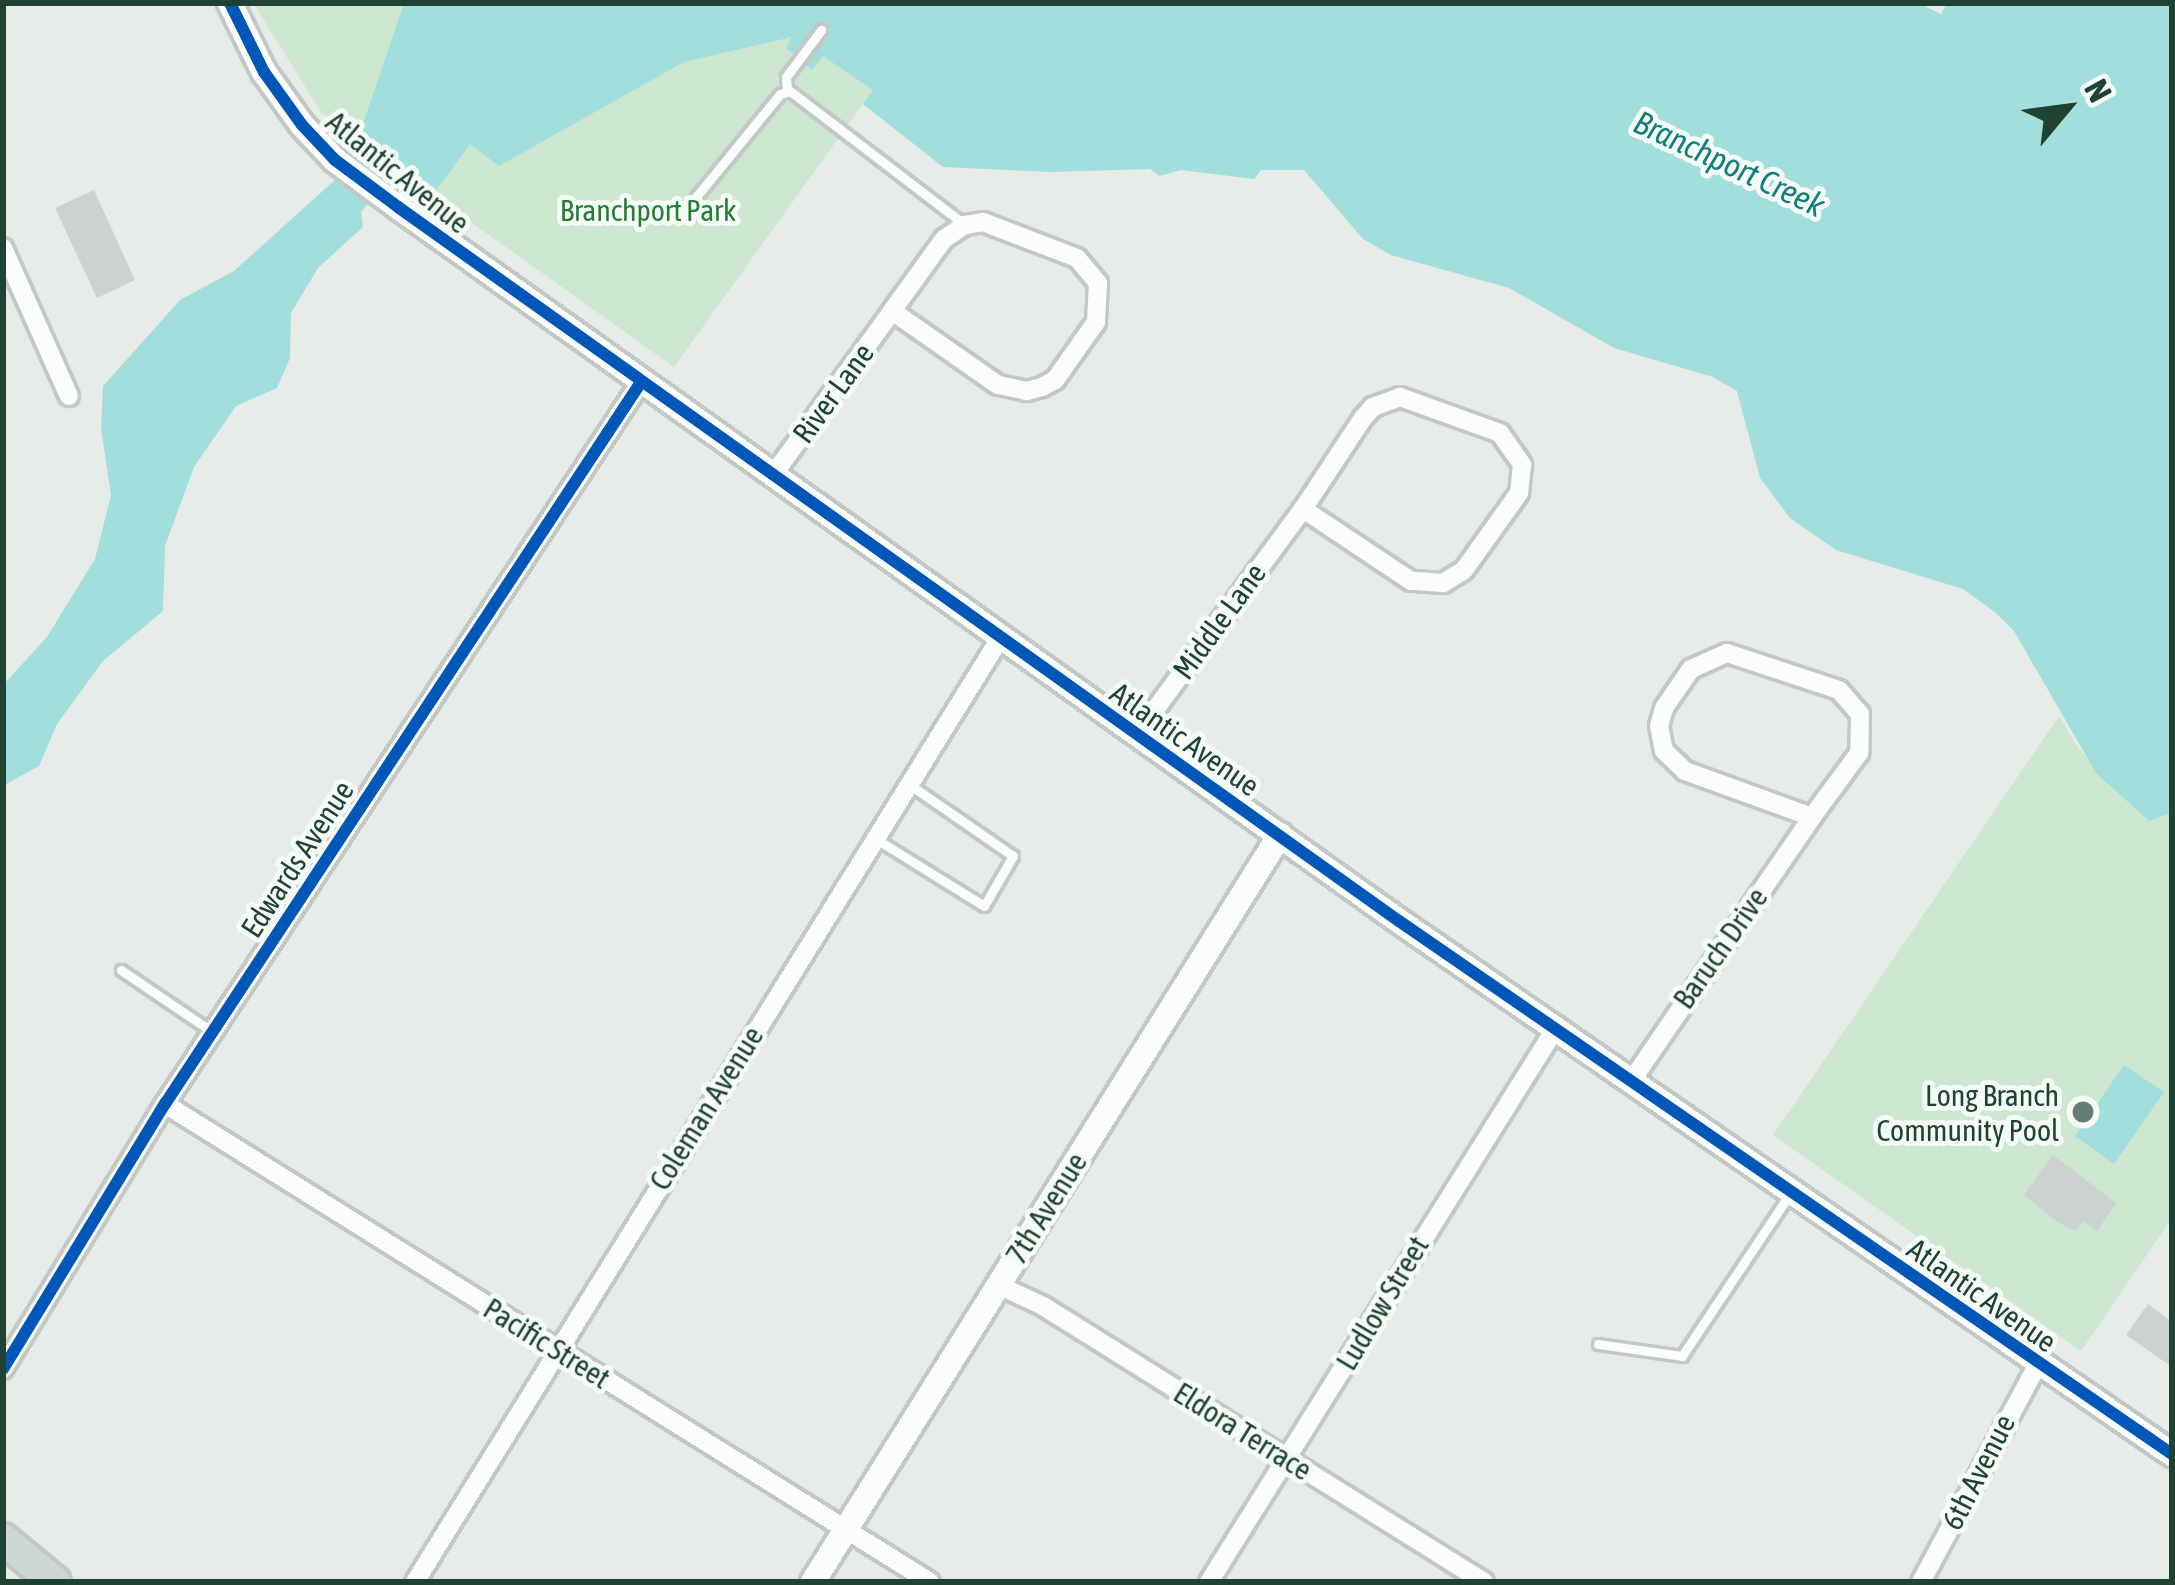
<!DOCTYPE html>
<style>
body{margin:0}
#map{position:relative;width:2175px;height:1585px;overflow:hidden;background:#e6ebe8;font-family:"Asap Condensed",sans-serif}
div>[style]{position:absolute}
.green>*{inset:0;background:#cde6d0}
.water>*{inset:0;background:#a2dedb}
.building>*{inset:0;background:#ccd2cf}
.roads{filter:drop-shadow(3px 0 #c3c8c5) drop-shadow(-3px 0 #c3c8c5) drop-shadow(0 3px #c3c8c5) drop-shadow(0 -3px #c3c8c5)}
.service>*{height:9px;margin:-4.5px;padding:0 4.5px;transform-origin:4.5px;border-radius:4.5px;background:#fbfcfc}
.minor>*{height:18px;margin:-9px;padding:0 9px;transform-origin:9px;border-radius:9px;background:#fbfcfc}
.tertiary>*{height:24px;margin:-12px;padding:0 12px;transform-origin:12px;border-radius:12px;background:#fbfcfc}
.primary>*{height:30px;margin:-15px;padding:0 15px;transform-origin:15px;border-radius:15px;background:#cdd7d3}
.cycleway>*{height:12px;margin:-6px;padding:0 6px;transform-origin:6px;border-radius:6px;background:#0057b8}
.dots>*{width:33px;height:33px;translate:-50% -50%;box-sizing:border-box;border:6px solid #f4faf6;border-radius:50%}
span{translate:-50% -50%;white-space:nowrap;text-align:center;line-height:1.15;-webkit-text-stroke:10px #f4faf6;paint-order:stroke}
.street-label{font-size:30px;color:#204232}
.park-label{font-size:30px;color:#267d37}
.poi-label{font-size:30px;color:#204232}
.right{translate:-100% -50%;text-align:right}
.water-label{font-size:33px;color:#137f7c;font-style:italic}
.frame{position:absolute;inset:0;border:6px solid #204232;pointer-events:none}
.north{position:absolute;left:2007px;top:48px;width:120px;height:120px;-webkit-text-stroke:9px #f4faf6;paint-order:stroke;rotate:61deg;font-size:33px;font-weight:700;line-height:48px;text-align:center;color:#204232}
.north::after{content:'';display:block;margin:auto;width:42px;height:54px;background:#204232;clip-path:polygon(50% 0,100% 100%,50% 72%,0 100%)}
</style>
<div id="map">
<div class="green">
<i style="clip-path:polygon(253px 3px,404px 3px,357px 141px,321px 112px)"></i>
<i style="clip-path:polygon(794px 36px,786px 48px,811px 69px,823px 55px,873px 90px,674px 367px,433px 195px,470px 143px,500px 165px,684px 62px)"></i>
<i style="clip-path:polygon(2059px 716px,2079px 749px,2149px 821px,2172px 813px,2172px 1218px,2081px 1351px,1773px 1135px)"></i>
</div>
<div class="water">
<i style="clip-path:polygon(404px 3px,1918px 3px,1941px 14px,1947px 3px,2172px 3px,2172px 813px,2149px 821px,2096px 773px,2014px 631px,1996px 613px,1963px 589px,1836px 550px,1790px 518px,1760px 478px,1737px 391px,1713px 377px,1614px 348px,1509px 288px,1391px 255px,1363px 239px,1304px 170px,1261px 170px,1254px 179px,1181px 170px,1159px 176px,1150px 169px,1051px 172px,943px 167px,863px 104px,873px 90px,823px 56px,812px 70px,786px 48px,792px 37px,684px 62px,499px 166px,470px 144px,433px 195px,397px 170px,361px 212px,363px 227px,318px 268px,291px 313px,290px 358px,277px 388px,236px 406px,194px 467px,165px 546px,163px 611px,103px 661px,57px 724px,39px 766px,3px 786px,3px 685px,47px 637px,95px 559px,111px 495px,101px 429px,103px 386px,180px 300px,234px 271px,368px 150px,357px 141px)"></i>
<i style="clip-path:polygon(2124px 1065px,2164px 1092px,2114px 1164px,2075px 1136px)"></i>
</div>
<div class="building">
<i style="clip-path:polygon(94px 190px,135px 280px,97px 298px,55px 208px)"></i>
<i style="clip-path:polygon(2053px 1155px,2116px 1203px,2097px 1231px,2083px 1221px,2076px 1231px,2059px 1223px,2024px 1195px)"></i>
<i style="clip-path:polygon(2148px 1304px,2172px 1322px,2172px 1367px,2126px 1335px)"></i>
</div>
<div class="roads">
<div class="service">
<i style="left:787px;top:91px;width:14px;rotate:-94deg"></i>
<i style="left:786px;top:77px;width:59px;rotate:-53.3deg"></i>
<i style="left:687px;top:208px;width:147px;rotate:-50.8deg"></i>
<i style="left:780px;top:94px;width:10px;rotate:-17deg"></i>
<i style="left:790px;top:91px;width:220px;rotate:37.4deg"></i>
<i style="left:876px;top:839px;width:127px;rotate:31.8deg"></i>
<i style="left:984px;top:906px;width:58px;rotate:-59.9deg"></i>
<i style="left:1013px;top:856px;width:129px;rotate:-145.4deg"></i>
<i style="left:121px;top:970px;width:109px;rotate:34.1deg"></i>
<i style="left:1598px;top:1344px;width:85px;rotate:8.1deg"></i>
<i style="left:1682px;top:1356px;width:193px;rotate:-56.4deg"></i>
</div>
<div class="minor">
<i style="left:983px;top:222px;width:101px;rotate:21deg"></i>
<i style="left:1077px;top:258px;width:33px;rotate:50deg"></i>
<i style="left:1098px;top:283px;width:39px;rotate:93deg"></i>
<i style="left:1096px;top:322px;width:71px;rotate:125.3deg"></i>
<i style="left:1055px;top:380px;width:15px;rotate:152deg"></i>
<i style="left:1042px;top:387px;width:16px;rotate:165deg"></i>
<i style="left:1027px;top:391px;width:30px;rotate:-168deg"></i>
<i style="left:998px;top:385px;width:129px;rotate:-145.1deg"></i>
<i style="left:892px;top:311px;width:89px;rotate:-54.2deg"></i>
<i style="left:944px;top:239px;width:25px;rotate:-34deg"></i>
<i style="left:965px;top:225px;width:18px;rotate:-9deg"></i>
<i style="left:3px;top:248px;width:162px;rotate:66deg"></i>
<i style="left:1400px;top:397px;width:106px;rotate:19.8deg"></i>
<i style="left:1500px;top:433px;width:39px;rotate:55deg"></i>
<i style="left:1522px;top:465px;width:28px;rotate:96deg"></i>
<i style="left:1519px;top:493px;width:95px;rotate:125.5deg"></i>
<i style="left:1464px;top:570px;width:25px;rotate:148deg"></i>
<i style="left:1443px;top:583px;width:32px;rotate:-176deg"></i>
<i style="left:1411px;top:581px;width:130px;rotate:-146.3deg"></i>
<i style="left:1303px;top:509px;width:109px;rotate:-56.6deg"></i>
<i style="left:1363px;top:418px;width:15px;rotate:-48deg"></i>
<i style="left:1373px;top:407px;width:29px;rotate:-20deg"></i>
<i style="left:773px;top:475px;width:203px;rotate:-54deg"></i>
<i style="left:1727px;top:653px;width:118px;rotate:18.3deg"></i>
<i style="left:1839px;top:690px;width:32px;rotate:49deg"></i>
<i style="left:1860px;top:714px;width:39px;rotate:91deg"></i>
<i style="left:1859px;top:753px;width:79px;rotate:126.3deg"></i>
<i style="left:1812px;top:817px;width:135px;rotate:-160.1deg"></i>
<i style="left:1685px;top:771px;width:29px;rotate:-136deg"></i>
<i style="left:1664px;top:751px;width:25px;rotate:-101deg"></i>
<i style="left:1659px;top:726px;width:19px;rotate:-74deg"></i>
<i style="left:1664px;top:708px;width:47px;rotate:-55.3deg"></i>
<i style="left:1691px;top:669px;width:39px;rotate:-24deg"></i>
<i style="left:1137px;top:734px;width:280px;rotate:-53.6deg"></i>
<i style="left:1632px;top:1080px;width:319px;rotate:-55.6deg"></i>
<i style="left:165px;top:1104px;width:902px;rotate:32deg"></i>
<i style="left:998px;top:1285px;width:50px;rotate:25deg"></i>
<i style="left:1043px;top:1306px;width:520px;rotate:32.04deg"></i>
<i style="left:3px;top:1369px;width:311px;rotate:-58.6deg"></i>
<i style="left:165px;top:1104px;width:865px;rotate:-56.6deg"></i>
<i style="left:415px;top:1582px;width:1112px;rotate:-58.2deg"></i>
<i style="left:1209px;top:1582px;width:656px;rotate:-57.96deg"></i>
<i style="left:1921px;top:1582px;width:247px;rotate:-61.8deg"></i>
</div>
<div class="tertiary">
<i style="left:230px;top:3px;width:77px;rotate:63.8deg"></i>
<i style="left:264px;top:72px;width:65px;rotate:54.4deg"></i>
<i style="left:302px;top:125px;width:48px;rotate:46.7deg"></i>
<i style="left:335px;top:160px;width:79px;rotate:36.7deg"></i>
<i style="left:398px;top:207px;width:1230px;rotate:35.5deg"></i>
<i style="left:1399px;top:921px;width:939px;rotate:34.59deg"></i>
<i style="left:813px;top:1582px;width:881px;rotate:-57.99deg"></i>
</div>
<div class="primary">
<i style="left:3px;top:1539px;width:67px;rotate:39.6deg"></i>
</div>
</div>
<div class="cycleway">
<i style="left:230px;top:3px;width:77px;rotate:63.8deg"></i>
<i style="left:264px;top:72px;width:65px;rotate:54.4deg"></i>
<i style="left:302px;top:125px;width:48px;rotate:46.7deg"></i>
<i style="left:335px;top:160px;width:79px;rotate:36.7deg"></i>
<i style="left:398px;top:207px;width:1230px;rotate:35.5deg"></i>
<i style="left:1399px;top:921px;width:939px;rotate:34.59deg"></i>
<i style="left:3px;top:1369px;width:311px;rotate:-58.6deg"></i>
<i style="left:165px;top:1104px;width:865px;rotate:-56.6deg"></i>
</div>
<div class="dots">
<i style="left:2083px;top:1112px;background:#657d72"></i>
</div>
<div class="street-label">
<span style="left:398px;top:172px;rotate:39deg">Atlantic Avenue</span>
<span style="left:833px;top:393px;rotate:-54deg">River Lane</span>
<span style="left:1219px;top:621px;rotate:-54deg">Middle Lane</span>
<span style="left:1185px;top:739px;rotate:35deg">Atlantic Avenue</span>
<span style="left:297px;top:859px;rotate:-57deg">Edwards Avenue</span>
<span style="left:1720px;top:948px;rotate:-55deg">Baruch Drive</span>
<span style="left:706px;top:1108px;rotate:-58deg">Coleman Avenue</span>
<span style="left:1046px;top:1208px;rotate:-58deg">7th Avenue</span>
<span style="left:1982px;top:1295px;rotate:35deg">Atlantic Avenue</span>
<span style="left:1382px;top:1303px;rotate:-59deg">Ludlow Street</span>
<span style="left:547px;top:1343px;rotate:32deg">Pacific Street</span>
<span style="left:1243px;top:1431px;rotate:32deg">Eldora Terrace</span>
<span style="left:1978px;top:1472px;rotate:-63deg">6th Avenue</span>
</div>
<div class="park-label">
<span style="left:648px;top:210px">Branchport Park</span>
</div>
<div class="poi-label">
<span class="right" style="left:2059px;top:1112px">Long Branch<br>Community Pool</span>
</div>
<div class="water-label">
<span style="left:1729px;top:164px;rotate:25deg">Branchport Creek</span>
</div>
<div class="frame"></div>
<div class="north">N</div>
</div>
